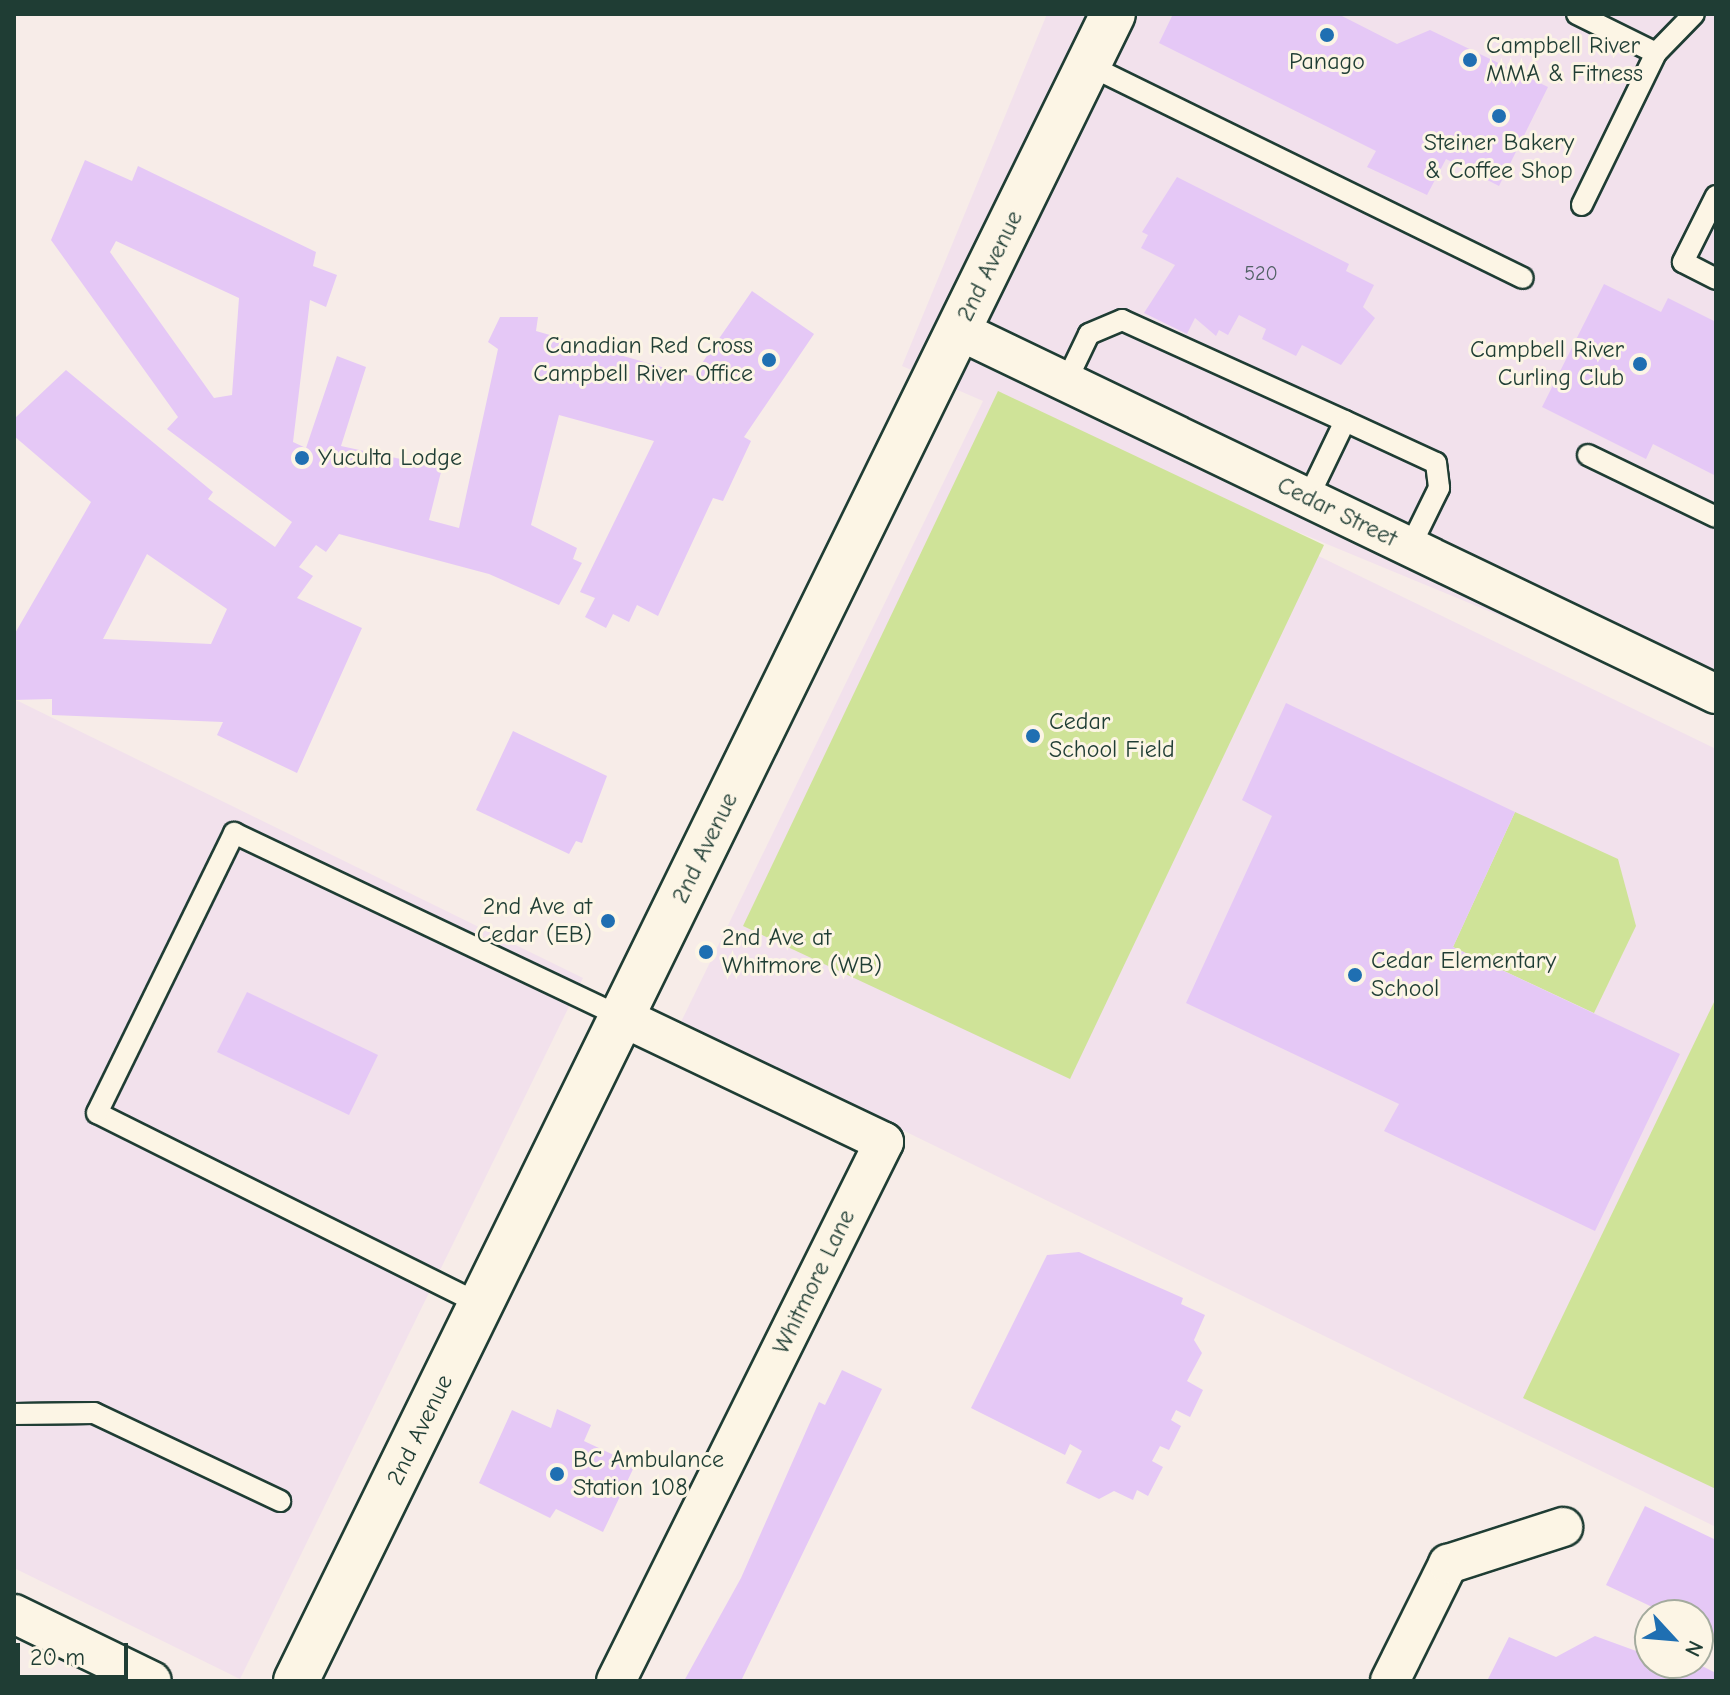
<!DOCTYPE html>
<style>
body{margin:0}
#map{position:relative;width:1730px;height:1695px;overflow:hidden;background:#f7ece8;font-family:"Comic Neue",sans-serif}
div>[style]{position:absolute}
.built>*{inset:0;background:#f2e1ec}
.green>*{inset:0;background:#cfe398}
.building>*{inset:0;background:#e5c8f6}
.roads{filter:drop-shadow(2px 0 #1f3d34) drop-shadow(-2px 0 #1f3d34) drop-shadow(0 2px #1f3d34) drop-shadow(0 -2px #1f3d34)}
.lane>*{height:20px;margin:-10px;padding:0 10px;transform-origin:10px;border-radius:10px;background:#fcf5e5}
.street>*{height:38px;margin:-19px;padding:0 19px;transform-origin:19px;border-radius:19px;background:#fcf5e5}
.secondary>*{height:44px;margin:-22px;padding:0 22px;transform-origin:22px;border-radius:22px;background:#fcf5e5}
.dots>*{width:22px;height:22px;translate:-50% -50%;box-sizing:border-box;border:4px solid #fcf5e5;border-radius:50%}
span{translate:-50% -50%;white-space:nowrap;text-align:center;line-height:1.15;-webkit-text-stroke:6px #fcf5e5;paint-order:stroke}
.number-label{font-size:20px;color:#506064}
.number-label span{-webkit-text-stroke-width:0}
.poi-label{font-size:24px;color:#1f3d34}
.left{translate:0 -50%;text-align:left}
.right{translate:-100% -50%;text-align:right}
.street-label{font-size:24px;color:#1f3d34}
.frame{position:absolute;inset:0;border:16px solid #1f3d34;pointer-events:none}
.north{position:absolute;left:1634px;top:1599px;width:80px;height:80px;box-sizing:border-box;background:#fcf5e5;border:2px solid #a4ab9e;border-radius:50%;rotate:116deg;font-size:22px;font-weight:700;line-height:32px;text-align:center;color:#1f3d34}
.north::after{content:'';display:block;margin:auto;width:28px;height:36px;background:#1f6fb2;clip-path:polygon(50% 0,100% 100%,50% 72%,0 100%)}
.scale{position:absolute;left:16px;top:1643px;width:112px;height:36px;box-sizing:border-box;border:4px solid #1f3d34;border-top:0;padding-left:10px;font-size:24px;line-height:28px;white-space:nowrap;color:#1f3d34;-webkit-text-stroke:6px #fcf5e5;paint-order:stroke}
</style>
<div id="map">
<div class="built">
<i style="clip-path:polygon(1047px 14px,1716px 14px,1716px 705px,1102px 451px,1716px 749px,1716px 1527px,681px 1022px,983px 401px,902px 366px)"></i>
<i style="clip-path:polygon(14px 699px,583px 978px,240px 1679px,14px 1568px)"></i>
</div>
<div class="green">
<i style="clip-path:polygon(998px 391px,1324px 545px,1070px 1079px,743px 926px)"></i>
<i style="clip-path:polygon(1515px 812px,1618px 859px,1636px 926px,1594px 1013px,1453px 947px)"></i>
<i style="clip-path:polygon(1716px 998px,1716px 1489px,1523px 1398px)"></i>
</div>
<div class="building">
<i style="clip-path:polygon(1173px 14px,1338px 14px,1397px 44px,1430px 30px,1548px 87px,1499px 186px,1446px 159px,1427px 195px,1367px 167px,1376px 151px,1159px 43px)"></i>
<i style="clip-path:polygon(evenodd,85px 160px,132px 181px,138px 166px,316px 252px,313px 266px,337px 275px,326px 307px,310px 300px,293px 442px,306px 448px,337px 356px,366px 367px,341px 446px,442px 468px,429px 520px,459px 528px,498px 349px,488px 342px,500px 317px,538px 317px,536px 331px,693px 376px,752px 291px,814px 334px,744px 437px,751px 441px,723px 501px,713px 498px,658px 616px,637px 605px,629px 622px,613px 614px,606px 628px,585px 617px,595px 598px,580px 592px,654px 441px,559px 415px,531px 525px,577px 548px,573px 559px,582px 563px,559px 605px,489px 574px,339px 534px,326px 552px,316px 545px,299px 567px,313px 576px,297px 598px,362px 628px,297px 773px,217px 735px,223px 722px,52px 715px,52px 699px,14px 700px,14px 635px,91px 502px,14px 436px,14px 419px,66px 370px,213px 492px,208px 499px,275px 547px,292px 522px,167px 429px,178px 417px,51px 240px,85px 160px,116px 241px,239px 298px,232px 395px,214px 398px,110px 252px,116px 241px,85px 160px,147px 554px,227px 609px,211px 644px,103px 639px,147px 554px)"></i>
<i style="clip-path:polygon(1177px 177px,1349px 264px,1346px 271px,1374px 285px,1363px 307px,1375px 318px,1341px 365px,1302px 345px,1296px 356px,1262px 339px,1266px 329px,1239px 315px,1228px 335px,1219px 330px,1216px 336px,1195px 318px,1187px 334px,1144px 313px,1175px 265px,1141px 248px,1148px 235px,1142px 232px)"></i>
<i style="clip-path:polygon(1604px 284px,1661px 312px,1668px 298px,1716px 322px,1716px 476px,1653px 444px,1646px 459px,1542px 407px)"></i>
<i style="clip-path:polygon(1286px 703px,1515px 812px,1453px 947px,1680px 1054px,1595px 1231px,1384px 1131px,1399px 1104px,1186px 1003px,1272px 816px,1242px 800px)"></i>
<i style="clip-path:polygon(513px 731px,607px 776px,582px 843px,576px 841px,569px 854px,476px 810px)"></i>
<i style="clip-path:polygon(247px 992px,378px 1055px,349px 1115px,217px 1052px)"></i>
<i style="clip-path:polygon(1079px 1252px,1183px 1298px,1181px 1304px,1205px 1315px,1194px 1340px,1202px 1353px,1187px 1381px,1203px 1390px,1190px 1417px,1176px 1410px,1171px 1420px,1181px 1426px,1169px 1450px,1160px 1446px,1152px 1461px,1163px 1467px,1148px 1496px,1137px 1490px,1133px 1500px,1114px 1491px,1099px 1499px,1066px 1483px,1082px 1451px,1070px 1444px,1065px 1455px,971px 1408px,1047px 1255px)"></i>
<i style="clip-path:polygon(842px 1370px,882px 1389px,741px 1681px,684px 1681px,741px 1578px,819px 1402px,825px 1405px)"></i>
<i style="clip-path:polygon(557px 1409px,591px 1425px,584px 1441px,635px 1465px,603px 1532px,556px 1509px,550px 1518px,479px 1483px,512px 1410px,551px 1428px)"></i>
<i style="clip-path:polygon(1645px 1506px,1716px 1540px,1714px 1636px,1698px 1629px,1698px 1615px,1669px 1615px,1606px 1585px)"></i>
<i style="clip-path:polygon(1595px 1636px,1650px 1656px,1650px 1663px,1694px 1673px,1698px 1664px,1716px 1673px,1716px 1681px,1487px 1681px,1509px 1637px,1556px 1657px)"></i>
</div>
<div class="roads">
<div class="lane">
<i style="left:1577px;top:14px;width:88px;rotate:26.3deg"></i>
<i style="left:1656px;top:53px;width:169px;rotate:116deg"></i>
<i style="left:1656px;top:53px;width:54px;rotate:-45.7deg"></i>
<i style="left:1088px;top:65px;width:484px;rotate:26.1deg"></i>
<i style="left:1716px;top:196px;width:74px;rotate:116.6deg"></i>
<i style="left:1683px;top:262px;width:37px;rotate:27deg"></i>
<i style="left:1066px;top:382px;width:53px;rotate:-64.4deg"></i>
<i style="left:1089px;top:334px;width:36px;rotate:-23deg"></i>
<i style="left:1122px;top:320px;width:245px;rotate:24.4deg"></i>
<i style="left:1588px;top:455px;width:142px;rotate:25.8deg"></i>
<i style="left:1308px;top:498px;width:85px;rotate:-64.3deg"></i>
<i style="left:1345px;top:421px;width:100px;rotate:24.8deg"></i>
<i style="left:1436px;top:463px;width:25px;rotate:83deg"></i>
<i style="left:1439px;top:488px;width:66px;rotate:116.2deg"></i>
<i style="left:482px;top:1305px;width:430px;rotate:-153.5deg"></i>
<i style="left:97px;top:1113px;width:312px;rotate:-63.9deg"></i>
<i style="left:234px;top:833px;width:429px;rotate:25.4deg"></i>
<i style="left:14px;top:1414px;width:80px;rotate:-0.7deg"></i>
<i style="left:94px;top:1413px;width:206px;rotate:25.3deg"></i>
</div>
<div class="street">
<i style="left:958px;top:330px;width:841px;rotate:25.65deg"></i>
<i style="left:14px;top:1614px;width:153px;rotate:25.9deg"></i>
<i style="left:616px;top:1681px;width:602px;rotate:-63.56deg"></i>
<i style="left:884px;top:1142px;width:290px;rotate:-154.5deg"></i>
<i style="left:1390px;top:1681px;width:131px;rotate:-63.6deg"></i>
<i style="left:1448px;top:1564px;width:121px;rotate:-17.8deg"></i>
</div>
<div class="secondary">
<i style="left:296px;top:1681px;width:1856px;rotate:-63.89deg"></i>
</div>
</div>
<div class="dots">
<i style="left:1327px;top:35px;background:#1f6fb2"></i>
<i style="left:1470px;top:60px;background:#1f6fb2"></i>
<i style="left:1499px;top:116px;background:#1f6fb2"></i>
<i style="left:769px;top:360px;background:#1f6fb2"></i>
<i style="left:1640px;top:364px;background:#1f6fb2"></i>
<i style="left:302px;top:458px;background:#1f6fb2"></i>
<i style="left:1033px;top:736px;background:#1f6fb2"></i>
<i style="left:608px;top:921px;background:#1f6fb2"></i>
<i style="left:706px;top:952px;background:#1f6fb2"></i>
<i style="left:1355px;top:975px;background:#1f6fb2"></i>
<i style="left:557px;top:1474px;background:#1f6fb2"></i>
</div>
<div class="number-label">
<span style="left:1261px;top:273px">520</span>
</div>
<div class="poi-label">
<span class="left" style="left:1486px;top:60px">Campbell River<br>MMA &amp; Fitness</span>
<span style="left:1327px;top:62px">Panago</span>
<span style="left:1499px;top:157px">Steiner Bakery<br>&amp; Coffee Shop</span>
<span class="right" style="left:753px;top:360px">Canadian Red Cross<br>Campbell River Office</span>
<span class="right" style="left:1624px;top:364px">Campbell River<br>Curling Club</span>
<span class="left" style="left:318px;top:458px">Yuculta Lodge</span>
<span class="left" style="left:1049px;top:736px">Cedar<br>School Field</span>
<span class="right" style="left:592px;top:921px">2nd Ave at<br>Cedar (EB)</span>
<span class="left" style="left:722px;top:952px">2nd Ave at<br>Whitmore (WB)</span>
<span class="left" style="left:1371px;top:975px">Cedar Elementary<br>School</span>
<span class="left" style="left:573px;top:1474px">BC Ambulance<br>Station 108</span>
</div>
<div class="street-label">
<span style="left:990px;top:266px;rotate:-64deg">2nd Avenue</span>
<span style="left:1337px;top:512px;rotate:26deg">Cedar Street</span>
<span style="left:705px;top:848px;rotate:-64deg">2nd Avenue</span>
<span style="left:814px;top:1282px;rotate:-64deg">Whitmore Lane</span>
<span style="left:420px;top:1430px;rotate:-64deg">2nd Avenue</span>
</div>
<div class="frame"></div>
<div class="north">N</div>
<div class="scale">20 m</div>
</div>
